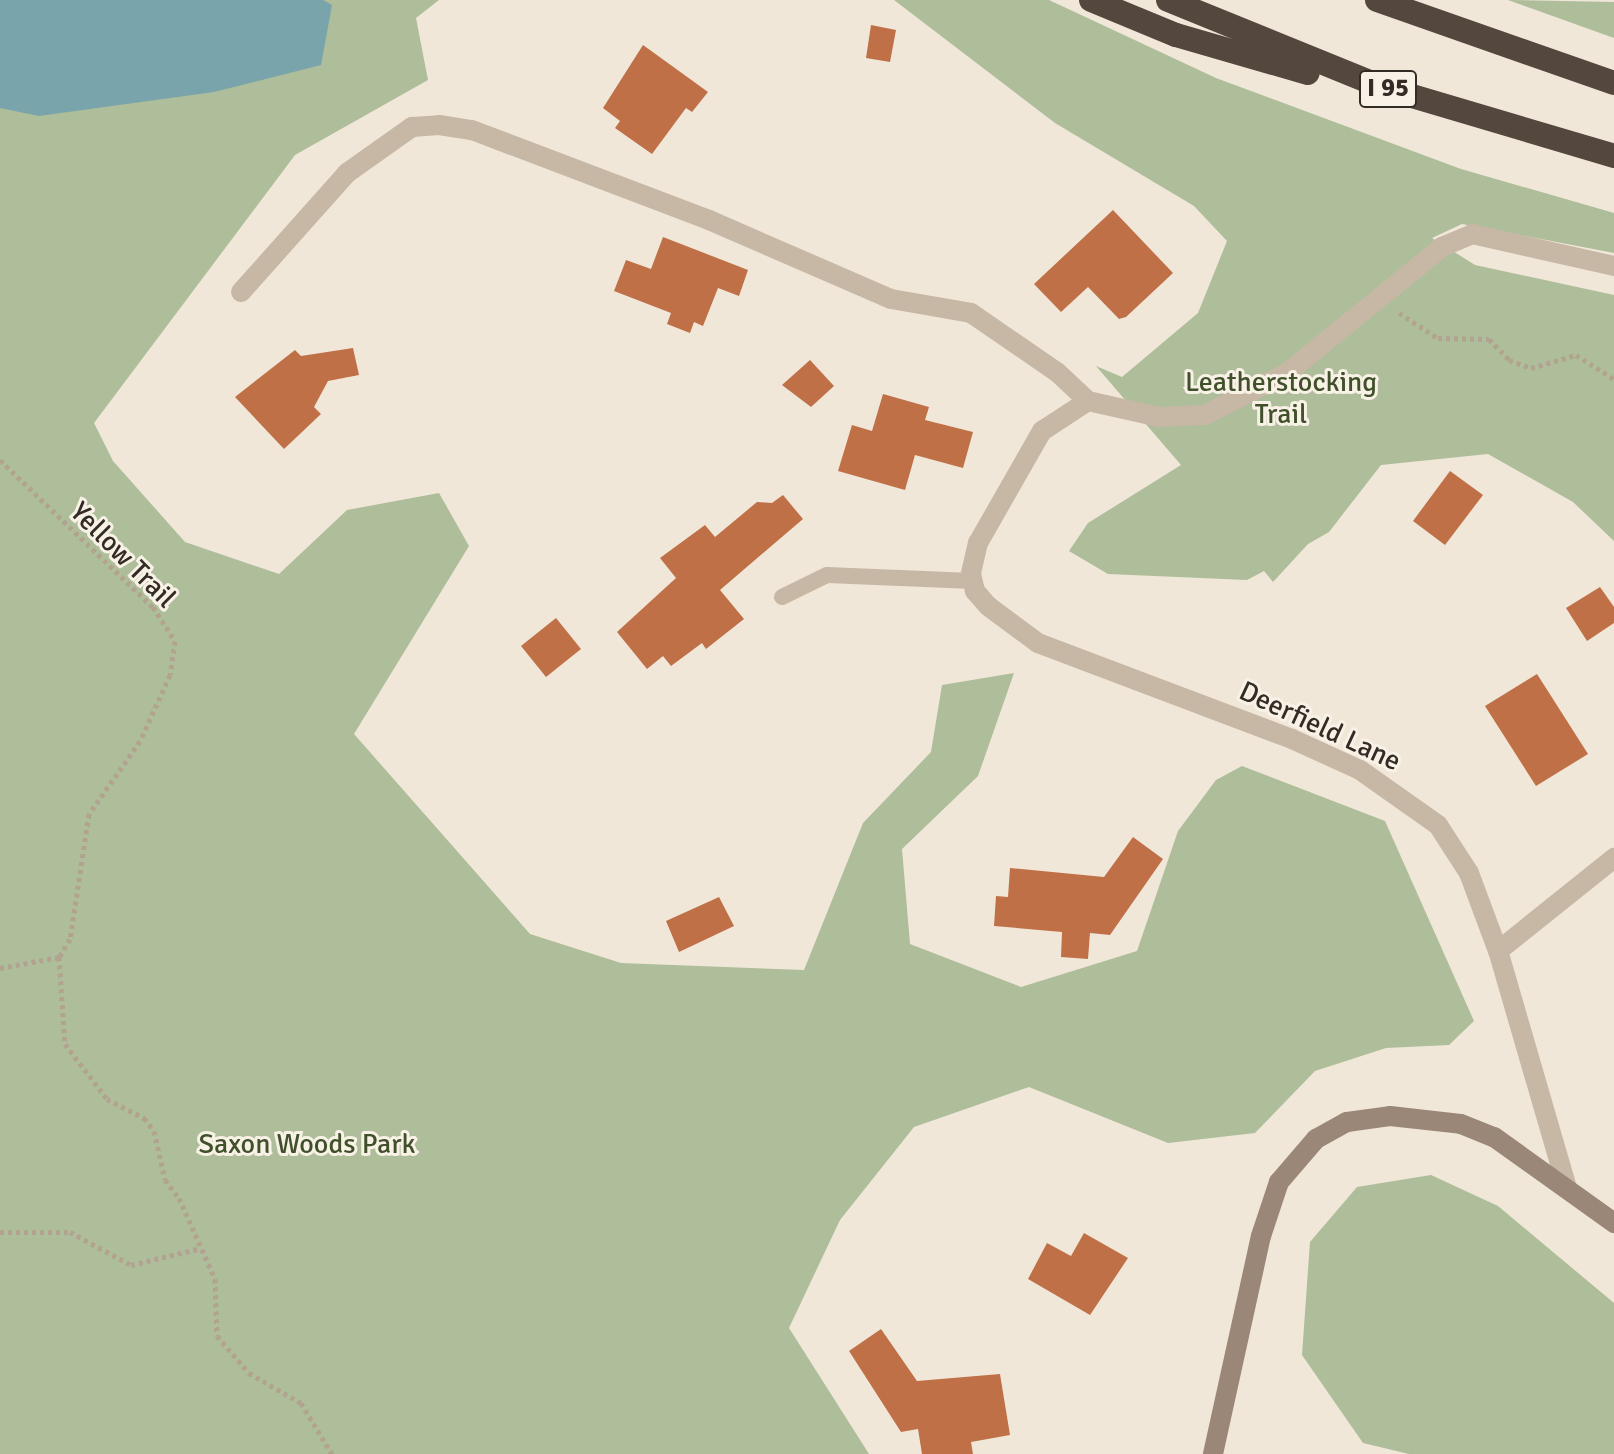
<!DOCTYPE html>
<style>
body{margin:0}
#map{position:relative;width:1614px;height:1454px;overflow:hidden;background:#f0e7d9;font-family:Signika,sans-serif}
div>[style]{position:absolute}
.green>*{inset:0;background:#aebd9a}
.water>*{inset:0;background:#79a4ab}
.building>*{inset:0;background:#c07047}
.path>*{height:5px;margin-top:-2.5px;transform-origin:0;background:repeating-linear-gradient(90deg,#b2a290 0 4px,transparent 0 8px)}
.lane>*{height:16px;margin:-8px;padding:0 8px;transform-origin:8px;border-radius:8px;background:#c7b8a6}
.street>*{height:20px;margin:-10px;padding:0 10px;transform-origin:10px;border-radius:10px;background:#c7b8a6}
.secondary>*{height:20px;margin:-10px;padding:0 10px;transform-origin:10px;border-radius:10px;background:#9a8777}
.highway>*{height:24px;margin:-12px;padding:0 12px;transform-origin:12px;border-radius:12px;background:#54473e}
span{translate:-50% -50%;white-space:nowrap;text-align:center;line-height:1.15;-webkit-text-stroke:6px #f8f1e5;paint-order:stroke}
.shield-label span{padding:2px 6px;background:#f8f1e5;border:2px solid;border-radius:6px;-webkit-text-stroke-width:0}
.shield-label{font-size:26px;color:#332b26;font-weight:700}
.park-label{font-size:28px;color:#3f502b}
.street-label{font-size:28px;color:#332b26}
</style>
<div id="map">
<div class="green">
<i style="clip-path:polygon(0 0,439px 0,416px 18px,428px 80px,295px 155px,94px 423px,113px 461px,185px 542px,279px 574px,347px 510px,439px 493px,469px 546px,354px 734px,530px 934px,621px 963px,804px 970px,863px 823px,931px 752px,942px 685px,1014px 673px,978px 776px,902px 849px,910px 944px,1021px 987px,1137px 951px,1178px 831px,1216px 780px,1242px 766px,1385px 821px,1474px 1021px,1449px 1045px,1386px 1048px,1315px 1071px,1255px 1133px,1168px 1143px,1029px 1087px,914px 1127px,840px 1220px,789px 1328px,869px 1454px,0 1454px)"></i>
<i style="clip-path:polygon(894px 0,1049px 0,1216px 78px,1461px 169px,1614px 213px,1614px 253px,1462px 224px,1432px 238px,1475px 265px,1614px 295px,1614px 541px,1573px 502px,1488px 454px,1381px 465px,1329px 532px,1308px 544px,1273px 582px,1264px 571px,1247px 580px,1108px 574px,1069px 551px,1088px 523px,1181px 465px,1096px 366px,1122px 377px,1198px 313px,1227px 241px,1194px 206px,1055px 123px)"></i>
<i style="clip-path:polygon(1508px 0,1614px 2px,1614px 38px)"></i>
<i style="clip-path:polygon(1431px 1175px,1498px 1206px,1614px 1303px,1614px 1454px,1409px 1454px,1363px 1443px,1302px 1355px,1310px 1242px,1357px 1187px)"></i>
</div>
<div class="water">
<i style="clip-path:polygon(0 0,323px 0,332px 5px,321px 65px,214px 92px,39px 116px,0 108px)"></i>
</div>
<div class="building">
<i style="clip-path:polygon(871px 25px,896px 30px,890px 62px,866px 58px)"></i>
<i style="clip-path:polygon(643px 45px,708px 92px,692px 112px,686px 108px,652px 154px,615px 128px,620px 121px,603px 108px)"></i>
<i style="clip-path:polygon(1113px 210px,1173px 273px,1126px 317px,1119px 319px,1088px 287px,1061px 312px,1034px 284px)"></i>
<i style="clip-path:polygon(663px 237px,748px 270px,739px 296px,718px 288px,703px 326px,694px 322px,690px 333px,667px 324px,671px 313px,614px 291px,626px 260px,651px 269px)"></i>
<i style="clip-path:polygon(353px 348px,359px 375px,328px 381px,314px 407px,321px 414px,284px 449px,235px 397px,295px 350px,301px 356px)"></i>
<i style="clip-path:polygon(810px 360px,834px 386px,811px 407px,782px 385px)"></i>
<i style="clip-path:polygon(883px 394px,929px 407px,925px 420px,973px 432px,963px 468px,915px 455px,905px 490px,838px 471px,852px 425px,872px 431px)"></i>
<i style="clip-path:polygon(1450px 471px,1483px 495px,1445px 545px,1413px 521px)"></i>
<i style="clip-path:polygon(783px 495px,803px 519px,720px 590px,744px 619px,706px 649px,702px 643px,671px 666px,663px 656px,647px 669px,617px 632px,676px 578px,660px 558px,705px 525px,715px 537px,757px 502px,772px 503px)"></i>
<i style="clip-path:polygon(1600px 587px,1614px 607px,1614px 623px,1587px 641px,1566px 608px)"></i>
<i style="clip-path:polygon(556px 618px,581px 649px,546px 677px,521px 646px)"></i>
<i style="clip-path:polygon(1537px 674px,1588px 754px,1536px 786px,1485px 706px)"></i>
<i style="clip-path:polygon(1133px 837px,1163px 859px,1110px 935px,1090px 933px,1088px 959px,1061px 957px,1062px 932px,994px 926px,996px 896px,1008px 897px,1010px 868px,1104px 877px)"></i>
<i style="clip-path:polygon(719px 897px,734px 926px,679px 952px,666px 921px)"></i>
<i style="clip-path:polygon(1084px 1233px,1128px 1258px,1090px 1315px,1028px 1279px,1047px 1243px,1071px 1256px)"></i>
<i style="clip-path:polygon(881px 1329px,917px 1381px,1000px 1374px,1010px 1435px,971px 1442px,973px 1454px,922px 1454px,918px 1429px,901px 1432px,849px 1351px)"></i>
</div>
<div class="path">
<i style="left:1399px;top:313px;width:46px;rotate:32.7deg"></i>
<i style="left:1438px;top:338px;width:51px;rotate:1.1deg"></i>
<i style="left:1489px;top:339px;width:29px;rotate:46deg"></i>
<i style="left:1509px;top:360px;width:23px;rotate:20deg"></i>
<i style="left:1531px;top:368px;width:47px;rotate:-16.1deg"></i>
<i style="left:1576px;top:355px;width:45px;rotate:32.3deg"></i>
<i style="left:0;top:460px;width:212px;rotate:43.9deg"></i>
<i style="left:153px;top:607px;width:40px;rotate:57.1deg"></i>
<i style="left:175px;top:641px;width:34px;rotate:98deg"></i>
<i style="left:170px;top:675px;width:72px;rotate:114.4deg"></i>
<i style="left:140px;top:741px;width:89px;rotate:124.9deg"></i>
<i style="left:89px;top:814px;width:126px;rotate:98.6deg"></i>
<i style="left:70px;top:939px;width:21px;rotate:121deg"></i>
<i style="left:59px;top:957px;width:87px;rotate:86.1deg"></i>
<i style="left:65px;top:1044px;width:69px;rotate:52.6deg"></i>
<i style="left:107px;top:1099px;width:42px;rotate:27.2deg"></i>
<i style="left:144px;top:1118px;width:16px;rotate:52deg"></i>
<i style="left:154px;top:1131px;width:50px;rotate:77.3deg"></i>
<i style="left:165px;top:1180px;width:23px;rotate:52deg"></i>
<i style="left:179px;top:1198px;width:89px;rotate:66deg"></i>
<i style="left:215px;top:1279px;width:57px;rotate:88deg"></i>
<i style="left:217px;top:1336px;width:49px;rotate:49.1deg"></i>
<i style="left:249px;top:1373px;width:60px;rotate:30deg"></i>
<i style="left:301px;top:1403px;width:60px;rotate:58.7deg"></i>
<i style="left:0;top:968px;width:60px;rotate:-10.6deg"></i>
<i style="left:0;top:1232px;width:70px"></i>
<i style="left:70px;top:1232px;width:69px;rotate:28.4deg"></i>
<i style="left:131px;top:1265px;width:68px;rotate:-13.6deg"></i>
</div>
<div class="lane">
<i style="left:782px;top:597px;width:50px;rotate:-26.1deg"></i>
<i style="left:827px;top:575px;width:146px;rotate:2.4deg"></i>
</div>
<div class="street">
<i style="left:241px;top:292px;width:159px;rotate:-48.3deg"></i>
<i style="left:347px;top:173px;width:80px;rotate:-35.3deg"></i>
<i style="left:412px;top:127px;width:27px;rotate:-4deg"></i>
<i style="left:439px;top:125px;width:33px;rotate:9deg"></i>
<i style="left:472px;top:130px;width:254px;rotate:20.8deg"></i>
<i style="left:709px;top:220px;width:198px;rotate:23.5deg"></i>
<i style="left:891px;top:299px;width:81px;rotate:9.9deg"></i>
<i style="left:971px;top:313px;width:104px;rotate:34.5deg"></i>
<i style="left:1057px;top:372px;width:42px;rotate:43.1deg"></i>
<i style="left:1498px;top:951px;width:149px;rotate:-38.7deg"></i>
<i style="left:1567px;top:1188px;width:247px;rotate:-106.2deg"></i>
<i style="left:1498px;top:951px;width:83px;rotate:-110.4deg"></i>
<i style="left:1469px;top:873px;width:57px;rotate:-122.9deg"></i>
<i style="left:1438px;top:825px;width:95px;rotate:-144.8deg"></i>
<i style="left:1360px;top:770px;width:75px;rotate:-155.5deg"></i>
<i style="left:1292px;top:739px;width:272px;rotate:-159.3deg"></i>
<i style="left:1038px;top:643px;width:62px;rotate:-143.5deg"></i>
<i style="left:988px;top:606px;width:20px;rotate:-131deg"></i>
<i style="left:975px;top:591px;width:18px;rotate:-103deg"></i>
<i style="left:971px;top:573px;width:31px;rotate:-77deg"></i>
<i style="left:978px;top:543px;width:129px;rotate:-60.3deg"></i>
<i style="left:1042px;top:431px;width:55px;rotate:-33.1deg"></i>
<i style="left:1088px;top:401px;width:73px;rotate:12.7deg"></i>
<i style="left:1159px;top:417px;width:46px;rotate:-2.5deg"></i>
<i style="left:1205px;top:415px;width:92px;rotate:-27.1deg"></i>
<i style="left:1287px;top:373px;width:200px;rotate:-39.1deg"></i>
<i style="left:1442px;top:247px;width:33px;rotate:-23deg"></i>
<i style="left:1472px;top:234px;width:146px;rotate:12.7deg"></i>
</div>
<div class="secondary">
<i style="left:1213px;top:1454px;width:223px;rotate:-77.6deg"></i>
<i style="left:1261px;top:1236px;width:57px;rotate:-71.6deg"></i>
<i style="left:1279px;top:1182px;width:57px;rotate:-49.3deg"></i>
<i style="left:1316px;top:1139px;width:35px;rotate:-29deg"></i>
<i style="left:1347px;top:1122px;width:43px;rotate:-7.9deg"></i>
<i style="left:1390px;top:1116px;width:71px;rotate:6.4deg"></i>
<i style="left:1461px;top:1124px;width:35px;rotate:22deg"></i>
<i style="left:1494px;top:1137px;width:148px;rotate:35.6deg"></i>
</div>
<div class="highway">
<i style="left:1091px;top:0;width:92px;rotate:22.4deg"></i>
<i style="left:1176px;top:35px;width:137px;rotate:16.1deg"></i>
<i style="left:1168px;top:0;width:234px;rotate:22.1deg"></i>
<i style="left:1385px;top:88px;width:239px;rotate:16.5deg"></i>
<i style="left:1377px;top:0;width:251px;rotate:19.3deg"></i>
</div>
<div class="shield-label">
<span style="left:1388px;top:89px">I 95</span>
</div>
<div class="park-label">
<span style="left:1281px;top:398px">Leatherstocking<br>Trail</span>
<span style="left:307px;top:1144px">Saxon Woods Park</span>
</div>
<div class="street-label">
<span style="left:123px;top:555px;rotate:45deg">Yellow Trail</span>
<span style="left:1320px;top:726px;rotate:25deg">Deerfield Lane</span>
</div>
</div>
